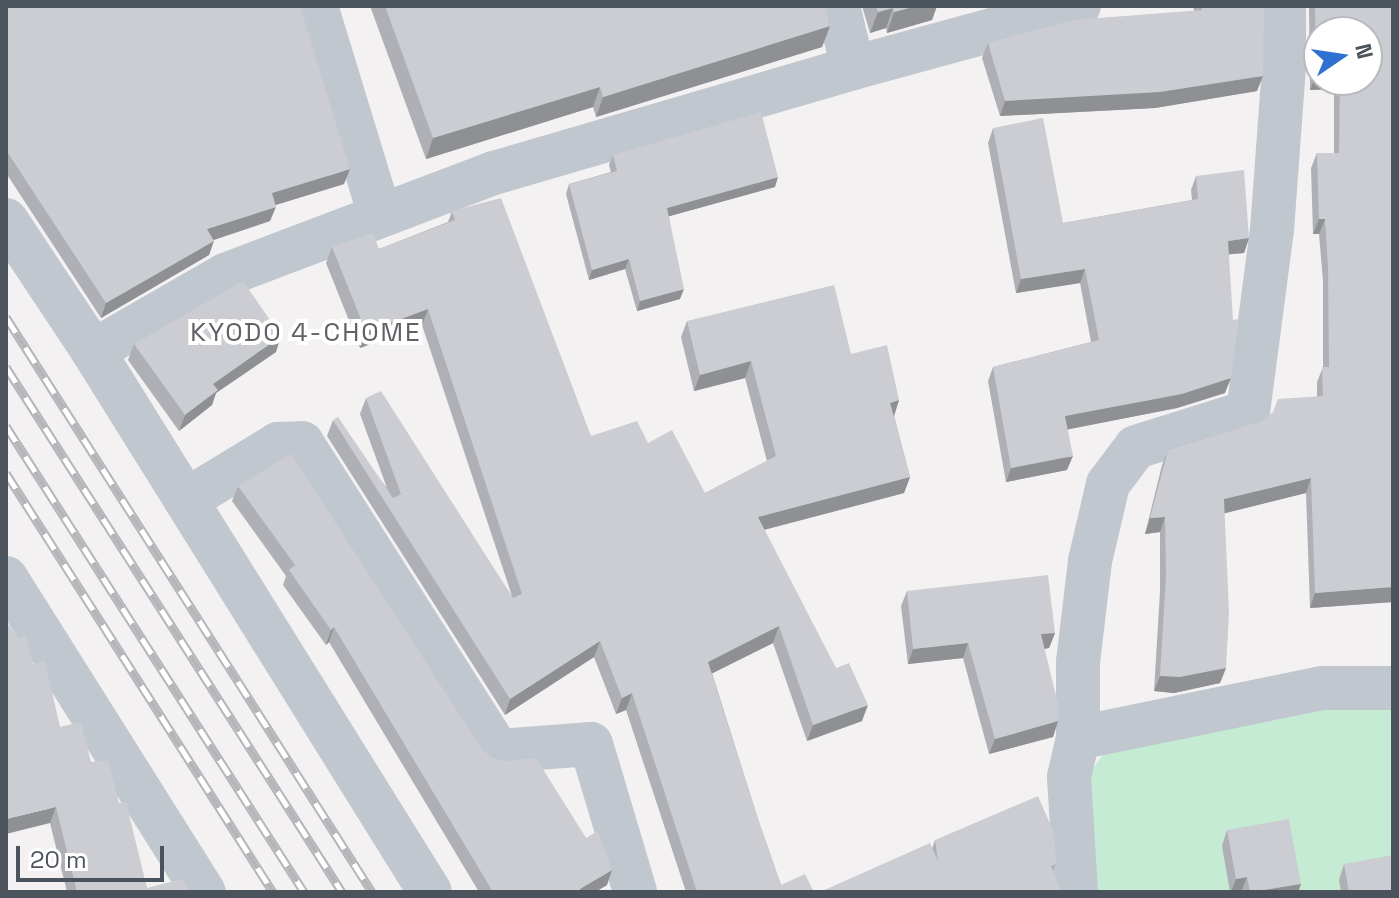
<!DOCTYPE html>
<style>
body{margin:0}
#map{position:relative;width:1399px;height:898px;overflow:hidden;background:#f3f1f1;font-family:"Space Grotesk",sans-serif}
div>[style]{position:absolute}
.green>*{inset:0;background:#c5ebd4}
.minor>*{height:44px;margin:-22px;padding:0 22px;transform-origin:22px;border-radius:22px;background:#c1c7ce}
.rail>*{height:9px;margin-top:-4.5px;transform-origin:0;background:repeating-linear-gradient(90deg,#fff 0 18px,#b4b6ba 0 36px);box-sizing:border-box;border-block:2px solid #b4b6ba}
.wall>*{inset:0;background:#afb0b5}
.shaded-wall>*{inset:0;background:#8e9093}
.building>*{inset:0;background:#cbcdd2}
span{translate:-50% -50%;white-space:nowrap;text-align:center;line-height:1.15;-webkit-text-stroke:8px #fff;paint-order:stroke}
.neighbourhood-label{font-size:26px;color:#5e6165;letter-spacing:2px}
.frame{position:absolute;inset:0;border:8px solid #4b535c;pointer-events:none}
.north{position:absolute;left:1303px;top:16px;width:80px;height:80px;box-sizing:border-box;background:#fff;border:2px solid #b7babe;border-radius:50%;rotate:77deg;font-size:22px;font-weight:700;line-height:32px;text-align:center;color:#4b535c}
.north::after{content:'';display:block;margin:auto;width:28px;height:36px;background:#2e71d0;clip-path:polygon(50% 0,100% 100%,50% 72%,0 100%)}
.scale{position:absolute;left:16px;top:846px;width:148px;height:36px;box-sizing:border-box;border:4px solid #4b535c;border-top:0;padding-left:10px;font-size:24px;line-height:28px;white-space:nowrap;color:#4b535c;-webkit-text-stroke:6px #fff;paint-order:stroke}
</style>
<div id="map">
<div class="green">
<i style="clip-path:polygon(1350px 703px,1393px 703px,1393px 892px,1087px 892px,1087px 776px,1109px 747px)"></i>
</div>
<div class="minor">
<i style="left:316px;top:6px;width:219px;rotate:73deg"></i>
<i style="left:838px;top:6px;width:64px;rotate:76.4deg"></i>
<i style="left:6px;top:220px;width:157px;rotate:56.4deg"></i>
<i style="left:93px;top:351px;width:637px;rotate:58.08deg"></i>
<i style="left:93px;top:351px;width:152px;rotate:-29.9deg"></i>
<i style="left:225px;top:275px;width:288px;rotate:-20.8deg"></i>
<i style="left:494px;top:173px;width:374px;rotate:-16.3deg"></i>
<i style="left:853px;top:68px;width:234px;rotate:-15.3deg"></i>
<i style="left:186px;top:500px;width:108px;rotate:-31.3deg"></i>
<i style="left:278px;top:444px;width:24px;rotate:-2deg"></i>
<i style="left:302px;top:443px;width:365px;rotate:57.5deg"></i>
<i style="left:498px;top:751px;width:93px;rotate:-4.3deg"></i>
<i style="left:591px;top:744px;width:154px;rotate:73.4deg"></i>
<i style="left:6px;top:578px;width:371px;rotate:57.8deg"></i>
<i style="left:1078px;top:738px;width:249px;rotate:-11.6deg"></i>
<i style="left:1322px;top:688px;width:71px"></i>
<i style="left:1076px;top:892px;width:115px;rotate:-93.5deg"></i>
<i style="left:1069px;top:777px;width:40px;rotate:-77deg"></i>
<i style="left:1078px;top:738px;width:76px;rotate:-90deg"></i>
<i style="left:1078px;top:662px;width:102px;rotate:-83.2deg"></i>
<i style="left:1090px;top:561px;width:79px;rotate:-76.8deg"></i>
<i style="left:1108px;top:484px;width:46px;rotate:-52.9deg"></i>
<i style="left:1136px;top:447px;width:117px;rotate:-17.4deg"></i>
<i style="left:1248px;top:412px;width:184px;rotate:-82.5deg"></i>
<i style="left:1272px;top:230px;width:163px;rotate:-85.8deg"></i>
<i style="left:1284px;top:67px;width:61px;rotate:-90deg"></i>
</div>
<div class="rail">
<i style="left:6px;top:317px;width:682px;rotate:57.52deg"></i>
<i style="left:6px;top:367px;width:623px;rotate:57.38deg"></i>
<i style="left:6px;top:426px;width:553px;rotate:57.4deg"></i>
<i style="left:6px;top:473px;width:497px;rotate:57.5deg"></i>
</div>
<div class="wall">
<i style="clip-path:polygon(6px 6px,344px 184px,275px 205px,270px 221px,214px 240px,209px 255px,101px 318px,6px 173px)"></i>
<i style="clip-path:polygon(370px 6px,826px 6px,830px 26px,822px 47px,596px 117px,593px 107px,426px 159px)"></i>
<i style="clip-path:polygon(862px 6px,937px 6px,932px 20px,887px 33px,886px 28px,870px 33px)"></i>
<i style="clip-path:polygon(1193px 6px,1264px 6px,1257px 91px,1155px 108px,1000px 116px,982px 58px,988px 43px,1194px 11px)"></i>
<i style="clip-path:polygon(evenodd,1309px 6px,1393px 6px,1393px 602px,1310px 608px,1306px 493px,1224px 513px,1226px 668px,1220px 683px,1174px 693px,1154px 691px,1160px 591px,1160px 532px,1145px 534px,1162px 465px,1168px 450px,1261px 421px,1317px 397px,1317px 382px,1323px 367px,1323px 281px,1319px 234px,1313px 234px,1311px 168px,1317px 153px,1334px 153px,1334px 89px,1310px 90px,1309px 6px,1367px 32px,1367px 80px,1319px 80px,1367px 32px)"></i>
<i style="clip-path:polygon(993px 128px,1063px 223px,1192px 200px,1191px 190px,1196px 176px,1249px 238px,1244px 253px,1229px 254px,1225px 393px,1177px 408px,1068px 429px,1067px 470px,1006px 482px,988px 381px,993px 367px,1091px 342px,1080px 283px,1016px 293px,988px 143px)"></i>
<i style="clip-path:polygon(613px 155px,775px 187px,669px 216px,680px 299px,637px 311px,625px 269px,589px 280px,566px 194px,569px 184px,611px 172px,609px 165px)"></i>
<i style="clip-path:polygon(452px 211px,591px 436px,648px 443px,705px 493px,767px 461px,745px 378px,694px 391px,681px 337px,687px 321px,851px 354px,899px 400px,894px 416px,910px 477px,904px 493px,764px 530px,862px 721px,807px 741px,773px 643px,712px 673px,758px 819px,781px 885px,814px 892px,686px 892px,626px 710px,616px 714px,594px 657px,505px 715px,327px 436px,333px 420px,387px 488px,360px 414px,366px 398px,512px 596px,422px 325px,360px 348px,326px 263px,332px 247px,379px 249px,448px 222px)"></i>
<i style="clip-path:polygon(134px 344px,276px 352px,216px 393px,212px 405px,179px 431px,128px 360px)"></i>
<i style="clip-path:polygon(238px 486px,482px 749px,607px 885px,595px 892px,479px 892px,329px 642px,326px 645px,283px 585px,286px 576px,232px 501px)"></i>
<i style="clip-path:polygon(907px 591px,1055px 633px,1049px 648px,1044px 649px,1058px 721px,1053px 737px,989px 754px,963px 658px,908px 664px,901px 606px)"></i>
<i style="clip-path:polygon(33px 664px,60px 727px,91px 762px,119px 803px,147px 888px,191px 892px,67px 892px,50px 823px)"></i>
<i style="clip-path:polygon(1227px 830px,1301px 884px,1298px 892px,1230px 892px,1222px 846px)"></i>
<i style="clip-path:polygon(935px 840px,1056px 864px,1053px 871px,820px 892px,932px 849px)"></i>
<i style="clip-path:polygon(1344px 864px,1393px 892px,1341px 892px,1339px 880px)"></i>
</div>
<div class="shaded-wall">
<i style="clip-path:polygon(917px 6px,937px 6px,932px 20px,887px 33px,894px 12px)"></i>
<i style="clip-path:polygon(893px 8px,886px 28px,870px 33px,878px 12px)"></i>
<i style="clip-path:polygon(830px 26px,822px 47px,596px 117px,603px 97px)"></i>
<i style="clip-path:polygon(1316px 74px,1319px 74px,1319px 80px,1338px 80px,1334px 89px,1310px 90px)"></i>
<i style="clip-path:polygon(1263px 76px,1257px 91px,1155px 108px,1000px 116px,1005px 101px)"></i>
<i style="clip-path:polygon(600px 87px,593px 107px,426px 159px,433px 138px)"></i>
<i style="clip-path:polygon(350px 169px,344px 184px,266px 208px,272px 193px)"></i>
<i style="clip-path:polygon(778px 177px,775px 187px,663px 218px,667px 208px)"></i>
<i style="clip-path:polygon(276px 207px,270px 221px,201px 244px,207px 229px)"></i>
<i style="clip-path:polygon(1319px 219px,1325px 219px,1319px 234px,1313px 234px)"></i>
<i style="clip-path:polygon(1249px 238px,1244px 253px,1222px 255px,1228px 241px)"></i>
<i style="clip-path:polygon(214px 241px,209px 255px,101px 318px,106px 303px)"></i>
<i style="clip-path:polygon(629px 259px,625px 269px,589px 280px,592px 270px)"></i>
<i style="clip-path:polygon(1085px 269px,1080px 283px,1016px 293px,1021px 279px)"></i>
<i style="clip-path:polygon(684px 289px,680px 299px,637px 311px,640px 301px)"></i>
<i style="clip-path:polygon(428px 309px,422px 325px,360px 348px,366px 332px)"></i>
<i style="clip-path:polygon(281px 336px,276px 352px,216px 393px,212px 405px,179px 431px,185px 415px,213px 384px)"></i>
<i style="clip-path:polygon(751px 361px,745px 378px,694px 391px,700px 375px)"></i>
<i style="clip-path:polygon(1231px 378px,1225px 393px,1177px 408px,1060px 431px,1065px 416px)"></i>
<i style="clip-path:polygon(899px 400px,894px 416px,890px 403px)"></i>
<i style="clip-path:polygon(1073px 456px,1067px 470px,1006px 482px,1011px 468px)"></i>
<i style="clip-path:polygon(910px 477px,904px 493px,752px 533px,758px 517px)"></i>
<i style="clip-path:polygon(1311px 478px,1306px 493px,1218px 515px,1224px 499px)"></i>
<i style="clip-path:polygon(1165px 517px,1160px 532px,1145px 534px,1150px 518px)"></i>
<i style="clip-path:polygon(1393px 587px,1393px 602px,1310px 608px,1315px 593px)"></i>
<i style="clip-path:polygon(779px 626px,773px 643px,703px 678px,708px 662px)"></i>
<i style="clip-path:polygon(334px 627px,329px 642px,326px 645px,331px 630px)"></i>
<i style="clip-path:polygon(1055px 633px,1049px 648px,1035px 650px,1041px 634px)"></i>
<i style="clip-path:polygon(600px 641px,594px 657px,505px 715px,510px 699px)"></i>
<i style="clip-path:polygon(968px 643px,963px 658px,908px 664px,913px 649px)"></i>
<i style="clip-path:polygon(1226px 668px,1220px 683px,1174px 693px,1154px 691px,1160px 676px)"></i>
<i style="clip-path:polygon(632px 693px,626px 710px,616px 714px,622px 698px)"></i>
<i style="clip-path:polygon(868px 705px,862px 721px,807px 741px,813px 725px)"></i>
<i style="clip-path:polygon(1058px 721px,1053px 737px,989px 754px,995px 739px)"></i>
<i style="clip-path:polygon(56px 807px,50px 823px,6px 834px,6px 819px)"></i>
<i style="clip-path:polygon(612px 870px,607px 885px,595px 892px,579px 892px,580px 889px)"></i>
<i style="clip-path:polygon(1247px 877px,1241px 892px,1231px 892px,1236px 879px)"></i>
<i style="clip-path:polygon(1301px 884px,1298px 892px,1254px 892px)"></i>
</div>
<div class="building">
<i style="clip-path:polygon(6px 6px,300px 6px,350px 169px,272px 193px,276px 207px,207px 229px,214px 241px,106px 303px,6px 150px)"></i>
<i style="clip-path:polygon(385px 6px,826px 6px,830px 26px,603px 97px,600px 87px,433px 138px)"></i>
<i style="clip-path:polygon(876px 6px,917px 6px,894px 12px,893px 8px,878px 12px)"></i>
<i style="clip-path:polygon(1202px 6px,1264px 6px,1263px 76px,1160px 92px,1005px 101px,988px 43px,1073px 20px,1202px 10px)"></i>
<i style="clip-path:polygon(1315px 6px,1393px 6px,1393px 587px,1315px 593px,1311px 478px,1224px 499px,1229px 612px,1226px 668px,1180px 677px,1160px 676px,1166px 576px,1165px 517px,1150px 518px,1168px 450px,1261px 421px,1273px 412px,1278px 399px,1323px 396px,1322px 367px,1329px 367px,1328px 266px,1325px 219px,1319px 219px,1317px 153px,1339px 153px,1340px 80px,1367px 80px,1367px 32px,1319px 32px,1319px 74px,1316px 74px)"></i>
<i style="clip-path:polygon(761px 112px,778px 177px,667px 208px,684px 289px,640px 301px,629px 259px,592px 270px,569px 184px,617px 171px,613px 155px)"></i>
<i style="clip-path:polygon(1043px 118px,1063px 223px,1198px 199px,1196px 176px,1244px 170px,1249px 238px,1228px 241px,1233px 320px,1238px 319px,1231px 378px,1182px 394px,1065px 416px,1073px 456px,1011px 468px,993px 367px,1099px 340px,1085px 269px,1021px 279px,993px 128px)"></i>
<i style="clip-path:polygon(501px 198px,591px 436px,637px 421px,648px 443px,672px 430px,705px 493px,776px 456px,751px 361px,700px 375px,687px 321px,834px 285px,851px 354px,887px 345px,899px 400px,890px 403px,910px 477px,758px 517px,836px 668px,849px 663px,868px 705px,813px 725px,779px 626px,708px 662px,758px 819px,781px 885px,805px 874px,814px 892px,697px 892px,632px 693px,622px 698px,600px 641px,510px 699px,333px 420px,338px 417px,393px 498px,401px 494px,366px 398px,381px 391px,513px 598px,522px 594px,428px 309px,366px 332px,332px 247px,373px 233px,379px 249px,455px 220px,452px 211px)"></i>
<i style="clip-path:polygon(243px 281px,281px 336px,213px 384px,218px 390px,185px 415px,134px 344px)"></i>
<i style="clip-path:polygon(291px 454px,482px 749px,492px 758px,505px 761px,536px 758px,586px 838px,598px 831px,612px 870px,580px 889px,581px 892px,493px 892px,334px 627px,331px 630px,289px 570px,295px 565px,238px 486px)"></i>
<i style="clip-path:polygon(1048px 575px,1055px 633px,1041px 634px,1059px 708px,1058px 721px,995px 739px,968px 643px,913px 649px,907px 591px)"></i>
<i style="clip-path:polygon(6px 621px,18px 638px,26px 636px,33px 664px,45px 661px,60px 727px,81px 722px,91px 762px,108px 760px,119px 803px,126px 802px,147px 888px,182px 879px,191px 892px,77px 892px,56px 807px,6px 819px)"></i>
<i style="clip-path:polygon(1038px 796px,1054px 833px,1056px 864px,1051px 866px,1062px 892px,820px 892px,930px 843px,938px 861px,935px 840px)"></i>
<i style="clip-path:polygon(1289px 819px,1301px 884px,1250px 892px,1247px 877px,1236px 879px,1227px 830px)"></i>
<i style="clip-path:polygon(1393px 855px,1393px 892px,1349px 892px,1344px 864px)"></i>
</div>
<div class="neighbourhood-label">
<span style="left:306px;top:333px">KYODO 4-CHOME</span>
</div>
<div class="frame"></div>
<div class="north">N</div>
<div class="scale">20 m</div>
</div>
